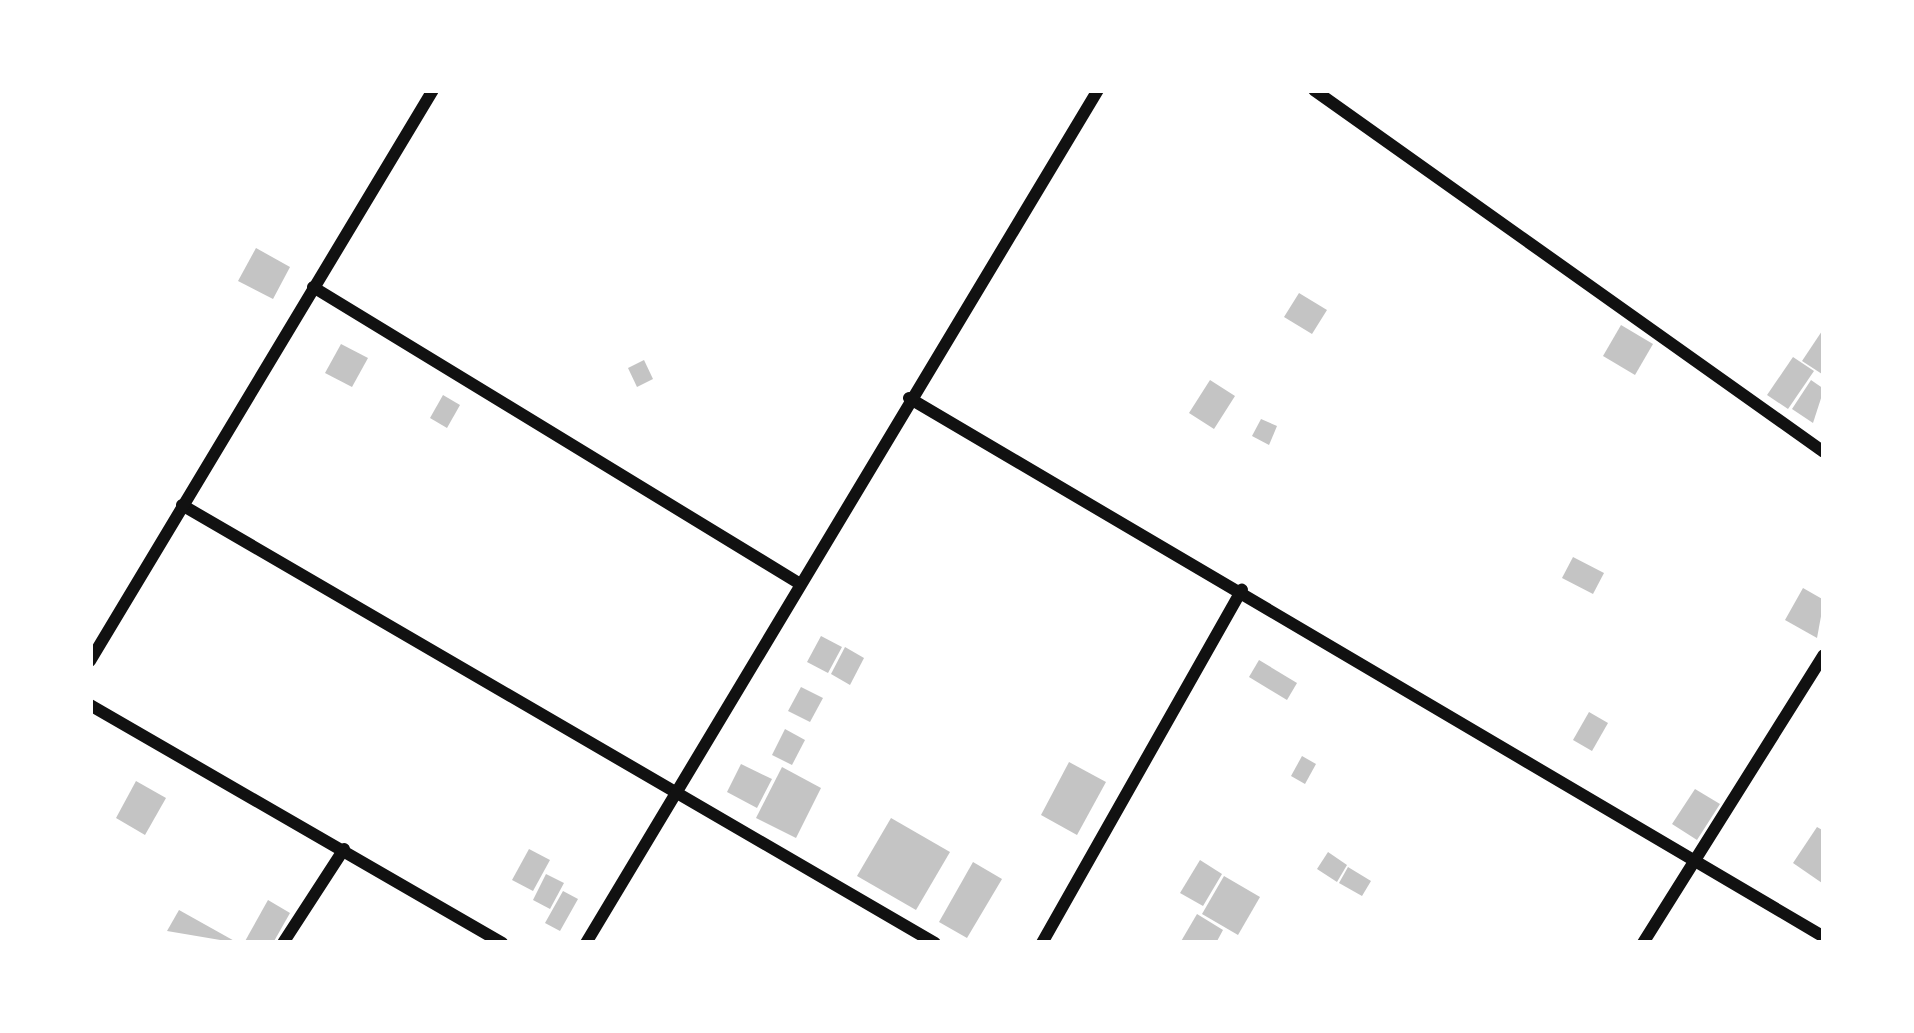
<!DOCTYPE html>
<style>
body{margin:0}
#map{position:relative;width:1914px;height:1033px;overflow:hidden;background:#fff;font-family:"PT Sans Narrow",sans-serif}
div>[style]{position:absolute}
.building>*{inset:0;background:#c4c4c4}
.minor>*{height:12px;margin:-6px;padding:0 6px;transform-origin:6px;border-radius:6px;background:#111}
span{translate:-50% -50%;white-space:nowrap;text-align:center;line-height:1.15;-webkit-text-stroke:12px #fff;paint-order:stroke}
.frame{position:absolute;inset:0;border:93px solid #fff;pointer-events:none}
</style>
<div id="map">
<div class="building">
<i style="clip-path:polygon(256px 248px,290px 267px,273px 299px,238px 281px)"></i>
<i style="clip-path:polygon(1299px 293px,1327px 310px,1312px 334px,1284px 317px)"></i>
<i style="clip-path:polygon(1621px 325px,1653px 344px,1635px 375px,1603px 356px)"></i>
<i style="clip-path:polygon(1824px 328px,1824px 370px,1822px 374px,1802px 361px)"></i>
<i style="clip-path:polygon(341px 344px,368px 358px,352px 387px,325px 373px)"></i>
<i style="clip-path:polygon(1793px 357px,1814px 371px,1788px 409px,1767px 395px)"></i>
<i style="clip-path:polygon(644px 360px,653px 379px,637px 387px,628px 368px)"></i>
<i style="clip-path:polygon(1210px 380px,1235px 396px,1214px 429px,1189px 413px)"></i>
<i style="clip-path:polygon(1811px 380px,1824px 389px,1813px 423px,1792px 409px)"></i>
<i style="clip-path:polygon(443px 395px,460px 405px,447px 428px,430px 418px)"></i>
<i style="clip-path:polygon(1261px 419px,1277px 426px,1269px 445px,1252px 436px)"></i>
<i style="clip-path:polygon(1573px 557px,1604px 573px,1593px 594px,1562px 578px)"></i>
<i style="clip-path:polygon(1803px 588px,1824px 600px,1817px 638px,1785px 620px)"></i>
<i style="clip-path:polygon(821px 636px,842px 647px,828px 673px,807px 662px)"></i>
<i style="clip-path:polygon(845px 647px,864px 658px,850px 685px,831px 674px)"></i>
<i style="clip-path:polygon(1259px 660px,1297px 683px,1287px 700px,1249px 677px)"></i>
<i style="clip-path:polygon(801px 687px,823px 698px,810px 722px,788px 711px)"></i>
<i style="clip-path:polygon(1589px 712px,1608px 723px,1592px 751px,1573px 740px)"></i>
<i style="clip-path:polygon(785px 729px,805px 740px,792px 765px,772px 755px)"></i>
<i style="clip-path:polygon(1302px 756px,1316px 764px,1305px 784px,1291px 776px)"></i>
<i style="clip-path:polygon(1069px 762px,1106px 782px,1077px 835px,1041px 815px)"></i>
<i style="clip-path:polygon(741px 764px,772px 779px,757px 808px,727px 792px)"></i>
<i style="clip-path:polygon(782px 767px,821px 788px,796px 838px,756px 818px)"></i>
<i style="clip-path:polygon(136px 781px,166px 798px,145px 835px,116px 818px)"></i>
<i style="clip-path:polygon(1695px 789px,1720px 804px,1697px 840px,1672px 824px)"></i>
<i style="clip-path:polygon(891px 818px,950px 852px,916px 910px,857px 876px)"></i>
<i style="clip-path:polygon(1817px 827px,1824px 831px,1822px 883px,1793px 863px)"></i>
<i style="clip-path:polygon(529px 849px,550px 860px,533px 891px,512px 880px)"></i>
<i style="clip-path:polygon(1328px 852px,1347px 865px,1337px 882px,1317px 869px)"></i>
<i style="clip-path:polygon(1200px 860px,1222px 874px,1203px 906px,1180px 893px)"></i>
<i style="clip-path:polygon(973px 862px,1002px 879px,967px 938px,939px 922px)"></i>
<i style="clip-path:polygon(1348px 867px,1371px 881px,1362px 896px,1339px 883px)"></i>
<i style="clip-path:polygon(546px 874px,564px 883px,550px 909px,533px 900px)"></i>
<i style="clip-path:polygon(1224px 876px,1260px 897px,1238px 935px,1202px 914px)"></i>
<i style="clip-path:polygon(563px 891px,578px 899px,560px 931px,545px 923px)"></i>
<i style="clip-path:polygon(268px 900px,290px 913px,273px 943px,244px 943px)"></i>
<i style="clip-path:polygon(179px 910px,238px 943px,167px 931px)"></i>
<i style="clip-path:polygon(1197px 914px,1223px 930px,1216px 943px,1180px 943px)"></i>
</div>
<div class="minor">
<i style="left:1314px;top:90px;width:625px;rotate:35.37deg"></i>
<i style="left:313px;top:287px;width:567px;rotate:31.36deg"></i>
<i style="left:909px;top:398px;width:1062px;rotate:30.5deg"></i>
<i style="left:182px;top:505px;width:871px;rotate:30.19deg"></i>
<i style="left:90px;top:661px;width:666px;rotate:-59.01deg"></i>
<i style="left:90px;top:705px;width:476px;rotate:30deg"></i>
<i style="left:283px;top:943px;width:112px;rotate:-57deg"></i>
<i style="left:586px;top:943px;width:995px;rotate:-59.03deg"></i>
<i style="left:1042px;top:943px;width:406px;rotate:-60.5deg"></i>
<i style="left:1643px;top:943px;width:340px;rotate:-57.9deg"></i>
</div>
<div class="frame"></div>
</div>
